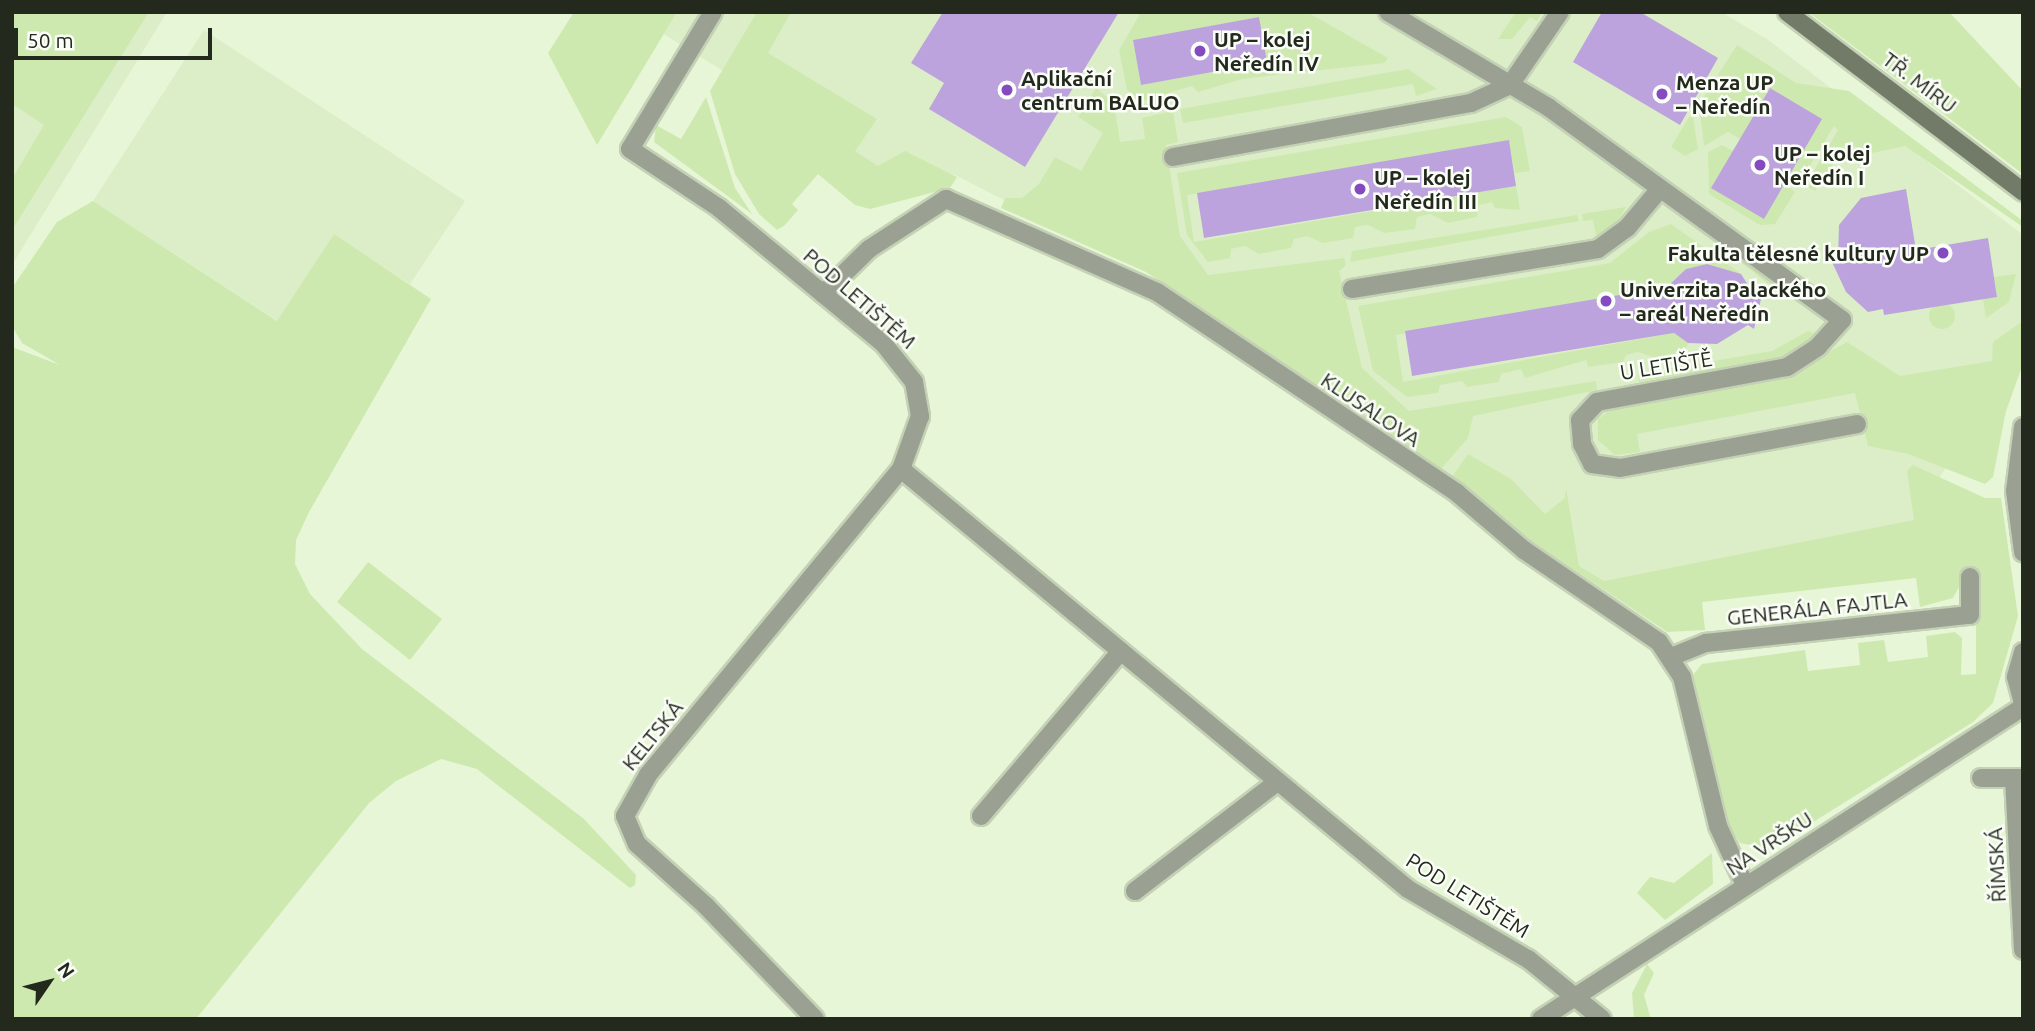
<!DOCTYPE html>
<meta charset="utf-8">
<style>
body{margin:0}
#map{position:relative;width:2035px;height:1031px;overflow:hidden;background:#e7f6d6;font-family:Ubuntu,sans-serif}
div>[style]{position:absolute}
.built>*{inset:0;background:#dceec7}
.green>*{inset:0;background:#cee9af}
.round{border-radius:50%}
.building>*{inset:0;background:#bda3de}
.roads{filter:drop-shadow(2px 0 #c4d1b5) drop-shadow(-2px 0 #c4d1b5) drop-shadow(0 2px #c4d1b5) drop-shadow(0 -2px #c4d1b5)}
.street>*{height:18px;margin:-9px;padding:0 9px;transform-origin:9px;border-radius:9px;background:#9aa193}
.secondary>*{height:18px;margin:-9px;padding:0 9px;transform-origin:9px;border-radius:9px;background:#727b67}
.dots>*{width:19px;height:19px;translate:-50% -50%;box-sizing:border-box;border:4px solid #fbfef8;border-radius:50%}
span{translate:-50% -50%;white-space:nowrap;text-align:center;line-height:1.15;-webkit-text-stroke:5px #fbfef8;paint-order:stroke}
.poi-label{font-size:21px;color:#23291d;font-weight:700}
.left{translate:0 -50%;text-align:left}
.right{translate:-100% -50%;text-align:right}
.street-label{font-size:21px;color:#23291d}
.frame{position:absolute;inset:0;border:14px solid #23291d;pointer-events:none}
.north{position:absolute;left:14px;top:947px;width:70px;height:70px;-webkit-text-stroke:5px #fbfef8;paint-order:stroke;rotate:55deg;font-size:19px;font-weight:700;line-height:28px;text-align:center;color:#23291d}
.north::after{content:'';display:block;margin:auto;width:24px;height:32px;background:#23291d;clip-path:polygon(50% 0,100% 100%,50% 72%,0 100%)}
.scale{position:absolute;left:14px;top:28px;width:198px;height:32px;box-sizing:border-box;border:4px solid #23291d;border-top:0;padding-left:9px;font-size:21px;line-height:24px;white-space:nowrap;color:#23291d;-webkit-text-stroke:5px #fbfef8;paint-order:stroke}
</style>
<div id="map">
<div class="built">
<i style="clip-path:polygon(12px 12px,167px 12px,12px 265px)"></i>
<i style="clip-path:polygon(645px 12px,1721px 12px,1767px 39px,2023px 235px,2023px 334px,1884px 574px,1629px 602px,1591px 582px,1533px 542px,1496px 508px,1146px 272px,955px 175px,901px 155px,878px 167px,641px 20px)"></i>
<i style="clip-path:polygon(204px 30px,465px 201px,410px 284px,334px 235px,278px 321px,93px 201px)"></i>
</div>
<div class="green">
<i style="clip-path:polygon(12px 12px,149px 12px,12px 230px,12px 179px,44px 125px,12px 104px)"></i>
<i style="clip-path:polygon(574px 12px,677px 12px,597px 145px,548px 53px)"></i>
<i style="clip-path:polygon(757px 12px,791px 12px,768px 53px,877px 119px,855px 151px,878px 166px,905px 151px,957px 177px,950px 188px,870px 209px,855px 205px,818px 174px,792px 204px,798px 210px,785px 225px,777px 230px,759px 214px,735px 174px,710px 91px)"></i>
<i style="clip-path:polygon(evenodd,1141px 12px,1307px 12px,1388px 58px,1384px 63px,1242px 79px,1198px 92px,1192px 86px,1142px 101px,1127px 90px,1119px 50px,1141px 12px,1259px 17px,1266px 62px,1141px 85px,1133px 40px,1259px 17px)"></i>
<i style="clip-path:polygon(1516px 12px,1542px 12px,1537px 21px,1530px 17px,1512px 39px,1498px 39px)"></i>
<i style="clip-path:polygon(1808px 12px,1950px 13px,2023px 91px,2023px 174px)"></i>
<i style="clip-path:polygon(1737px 45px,1796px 83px,1849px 91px,2023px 221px,2023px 227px,1905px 146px,1867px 154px,1847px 142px,1815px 191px,1805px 186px,1838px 130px,1834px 126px,1800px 182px,1794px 178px,1789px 187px,1795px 192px,1775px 224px,1760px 225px,1709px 194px,1708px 152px,1722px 145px,1733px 151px,1740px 139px,1728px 132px,1704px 146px,1699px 104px)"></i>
<i style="clip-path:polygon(1408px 69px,1437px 89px,1416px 96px,1413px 84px,1183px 123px,1180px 109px)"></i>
<i style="clip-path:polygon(1096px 88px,1114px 103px,1120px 142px,1145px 139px,1142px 118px,1173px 111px,1178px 142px,1166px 145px,1180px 236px,1208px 275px,1344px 258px,1346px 265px,1339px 271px,1362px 368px,1409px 411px,1596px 381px,1597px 390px,1473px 416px,1468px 438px,1440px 470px,1146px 272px,1001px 208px,1005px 198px,1022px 198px,1039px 184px,1055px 157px,1081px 171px,1103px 133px,1078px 117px)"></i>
<i style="clip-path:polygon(706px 97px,735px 188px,752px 214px,654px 142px,656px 125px,681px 139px)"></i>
<i style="clip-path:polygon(1692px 112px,1698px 149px,1685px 156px,1671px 147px)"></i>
<i style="clip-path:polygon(1506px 117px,1522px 127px,1530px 171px,1515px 173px,1509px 141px,1187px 195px,1194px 242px,1516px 186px,1520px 210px,1495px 208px,1492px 202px,1479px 205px,1477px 217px,1448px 223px,1430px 214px,1417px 217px,1415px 229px,1384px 233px,1368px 225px,1355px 227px,1353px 238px,1323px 243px,1307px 236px,1294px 239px,1291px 248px,1259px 254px,1245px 246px,1231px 249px,1230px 258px,1208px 262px,1187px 235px,1177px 173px)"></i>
<i style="clip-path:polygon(93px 201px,277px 321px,334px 234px,431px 299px,309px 512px,296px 540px,295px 564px,310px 594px,362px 649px,584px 819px,636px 875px,635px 885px,630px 888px,477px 769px,441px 759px,396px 781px,369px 803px,196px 1019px,12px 1019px,12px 347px,60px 365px,22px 343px,12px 326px,12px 288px,57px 222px)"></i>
<i style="clip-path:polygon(1626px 207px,1616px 224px,1596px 236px,1593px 220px,1583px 221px,1582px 214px)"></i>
<i style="clip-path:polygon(1678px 212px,1795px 298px,1767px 283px)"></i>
<i style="clip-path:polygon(1577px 215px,1579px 221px,1350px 262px,1352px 251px)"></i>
<i style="clip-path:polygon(1671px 224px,1741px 274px,1707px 264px,1686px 269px,1667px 287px,1396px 335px,1403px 382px,1674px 333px,1688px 343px,1685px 352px,1653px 357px,1638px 352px,1626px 355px,1623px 362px,1588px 367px,1586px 360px,1525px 378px,1521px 369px,1501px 374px,1499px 382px,1467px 387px,1462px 381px,1440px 385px,1438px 393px,1407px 397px,1373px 371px,1358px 306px,1610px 263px,1649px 232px)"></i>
<i style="clip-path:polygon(2016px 274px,2009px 302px,1986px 318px,1983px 299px,1997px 296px,1994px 277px)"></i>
<i class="round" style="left:1929px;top:303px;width:26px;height:26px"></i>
<i style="clip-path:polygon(2023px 321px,2023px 364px,2006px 411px,1993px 477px,1985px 484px,1908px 454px,1868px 446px,1855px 393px,1637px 434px,1640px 452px,1615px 455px,1598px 440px,1598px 419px,1615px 406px,1777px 380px,1847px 342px,1900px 376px,1992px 361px,1993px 342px)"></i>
<i style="clip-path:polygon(1808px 331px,1814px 333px,1807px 344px,1777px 359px,1639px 382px,1638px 374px,1772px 351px)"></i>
<i style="clip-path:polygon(1468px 454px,1511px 479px,1545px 514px,1565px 498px,1566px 488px,1579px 566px,1604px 581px,1914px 520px,1907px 471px,1913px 465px,1985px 498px,2001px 498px,2018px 616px,1993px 703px,1973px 722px,1770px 849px,1740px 843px,1729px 827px,1693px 675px,1702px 664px,1805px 650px,1808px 671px,1860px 665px,1858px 643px,1884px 640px,1888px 662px,1928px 657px,1926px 636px,1955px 632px,1962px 638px,1961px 675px,1976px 674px,1976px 576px,1964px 578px,1953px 598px,1920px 607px,1916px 578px,1702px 602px,1705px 630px,1667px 632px,1533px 542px,1451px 478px)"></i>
<i style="clip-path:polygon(368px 562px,442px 619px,410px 660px,337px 602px)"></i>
<i style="clip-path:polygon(1712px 853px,1713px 884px,1665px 920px,1637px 893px,1650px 877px,1674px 883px)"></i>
<i style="clip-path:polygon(1647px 964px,1654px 973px,1644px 995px,1651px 1019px,1634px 1019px,1632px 993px)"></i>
</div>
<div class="building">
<i style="clip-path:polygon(943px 12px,1119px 12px,1025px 167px,929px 109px,944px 83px,911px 63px)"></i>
<i style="clip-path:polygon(1602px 12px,1640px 12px,1718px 58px,1680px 125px,1573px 62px)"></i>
<i style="clip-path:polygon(1259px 17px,1267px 62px,1141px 85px,1133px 40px)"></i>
<i style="clip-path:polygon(1770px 88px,1822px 119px,1764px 219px,1711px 188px)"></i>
<i style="clip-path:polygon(1509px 140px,1516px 186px,1204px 238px,1197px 193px)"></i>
<i style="clip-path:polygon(1906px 189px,1916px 250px,1988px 238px,1997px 297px,1884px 315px,1883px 309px,1868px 312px,1846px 292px,1832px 262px,1838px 261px,1839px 225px,1861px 198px)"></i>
<i style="clip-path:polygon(1707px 264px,1741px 274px,1755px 296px,1762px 295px,1754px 329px,1748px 325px,1717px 344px,1688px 343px,1674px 333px,1412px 376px,1405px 331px,1667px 287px,1686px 269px)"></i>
</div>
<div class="roads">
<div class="street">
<i style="left:713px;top:12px;width:160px;rotate:121.2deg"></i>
<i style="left:630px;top:149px;width:107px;rotate:33.5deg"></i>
<i style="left:719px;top:208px;width:212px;rotate:39.5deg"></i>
<i style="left:883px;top:343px;width:50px;rotate:51.5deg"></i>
<i style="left:914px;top:382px;width:35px;rotate:80deg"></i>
<i style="left:920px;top:416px;width:56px;rotate:109.7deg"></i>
<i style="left:901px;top:469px;width:397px;rotate:129.6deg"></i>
<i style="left:648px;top:775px;width:47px;rotate:119.3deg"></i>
<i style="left:625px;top:816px;width:30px;rotate:67deg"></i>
<i style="left:637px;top:844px;width:93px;rotate:41.9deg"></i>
<i style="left:706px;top:906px;width:157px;rotate:46deg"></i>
<i style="left:1388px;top:12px;width:186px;rotate:30.7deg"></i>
<i style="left:1548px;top:107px;width:363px;rotate:35.9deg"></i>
<i style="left:1842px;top:320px;width:36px;rotate:132deg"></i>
<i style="left:1818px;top:347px;width:37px;rotate:147deg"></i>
<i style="left:1787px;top:367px;width:193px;rotate:169.6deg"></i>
<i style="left:1597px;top:402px;width:25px;rotate:133deg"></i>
<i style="left:1580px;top:420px;width:24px;rotate:85deg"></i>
<i style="left:1582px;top:444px;width:22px;rotate:63deg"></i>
<i style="left:1592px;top:464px;width:28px;rotate:8deg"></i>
<i style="left:1620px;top:468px;width:241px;rotate:-10.5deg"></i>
<i style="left:1173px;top:157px;width:303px;rotate:-10.3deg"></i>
<i style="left:1471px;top:103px;width:43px;rotate:-24.8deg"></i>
<i style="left:1510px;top:85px;width:88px;rotate:-55.6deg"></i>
<i style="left:1352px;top:289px;width:249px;rotate:-9.2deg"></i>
<i style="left:1598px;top:249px;width:36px;rotate:-36deg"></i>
<i style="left:1627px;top:228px;width:51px;rotate:-49.8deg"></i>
<i style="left:823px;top:294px;width:64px;rotate:-44.4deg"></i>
<i style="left:869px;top:249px;width:92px;rotate:-33deg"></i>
<i style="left:946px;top:199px;width:231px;rotate:23.8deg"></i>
<i style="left:1157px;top:292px;width:361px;rotate:33.8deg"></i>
<i style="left:1457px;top:493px;width:88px;rotate:40.4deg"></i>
<i style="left:1524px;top:550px;width:163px;rotate:34.3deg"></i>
<i style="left:1659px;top:642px;width:42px;rotate:56.7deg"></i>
<i style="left:1682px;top:677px;width:153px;rotate:76.4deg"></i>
<i style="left:1718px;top:826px;width:65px;rotate:65.4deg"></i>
<i style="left:2023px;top:427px;width:64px;rotate:97.1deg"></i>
<i style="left:2015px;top:491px;width:62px;rotate:82.5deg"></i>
<i style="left:901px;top:469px;width:658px;rotate:39.64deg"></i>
<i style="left:1408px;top:889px;width:139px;rotate:30.3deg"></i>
<i style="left:1528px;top:959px;width:95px;rotate:39deg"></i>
<i style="left:2023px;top:652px;width:26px;rotate:106deg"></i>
<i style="left:2016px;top:677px;width:27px;rotate:75deg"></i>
<i style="left:1671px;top:657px;width:38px;rotate:-22deg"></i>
<i style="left:1706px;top:643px;width:265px;rotate:-6.1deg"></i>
<i style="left:1970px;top:615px;width:38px;rotate:-90deg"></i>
<i style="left:1981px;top:778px;width:42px"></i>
<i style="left:2014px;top:778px;width:172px;rotate:87deg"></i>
<i style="left:981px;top:816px;width:216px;rotate:-49.7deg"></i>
<i style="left:1135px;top:891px;width:179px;rotate:-37.5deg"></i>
<i style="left:1541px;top:1019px;width:574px;rotate:-32.92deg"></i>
</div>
<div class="secondary">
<i style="left:1787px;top:12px;width:297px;rotate:37.3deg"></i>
</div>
</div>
<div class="dots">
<i style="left:1200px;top:51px;background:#854ac0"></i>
<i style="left:1007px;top:90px;background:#854ac0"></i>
<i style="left:1662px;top:94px;background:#854ac0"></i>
<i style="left:1760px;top:165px;background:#854ac0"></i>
<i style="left:1360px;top:189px;background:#854ac0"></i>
<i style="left:1943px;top:253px;background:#854ac0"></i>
<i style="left:1606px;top:301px;background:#854ac0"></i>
</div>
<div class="poi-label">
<span class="left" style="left:1214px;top:51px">UP – kolej<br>Neředín IV</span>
<span class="left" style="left:1021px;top:90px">Aplikační<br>centrum BALUO</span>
<span class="left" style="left:1676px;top:94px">Menza UP<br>– Neředín</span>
<span class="left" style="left:1774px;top:165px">UP – kolej<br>Neředín I</span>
<span class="left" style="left:1374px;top:189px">UP – kolej<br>Neředín III</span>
<span class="right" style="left:1929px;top:253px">Fakulta tělesné kultury UP</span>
<span class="left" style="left:1620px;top:301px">Univerzita Palackého<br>– areál Neředín</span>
</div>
<div class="street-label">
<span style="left:1920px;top:82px;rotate:37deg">TŘ. MÍRU</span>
<span style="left:860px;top:298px;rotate:41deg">POD LETIŠTĚM</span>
<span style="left:1666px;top:365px;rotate:-9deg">U LETIŠTĚ</span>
<span style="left:1371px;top:409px;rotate:34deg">KLUSALOVA</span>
<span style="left:1817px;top:608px;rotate:-6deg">GENERÁLA FAJTLA</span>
<span style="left:652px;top:735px;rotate:-51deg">KELTSKÁ</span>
<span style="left:1769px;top:843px;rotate:-33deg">NA VRŠKU</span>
<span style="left:1996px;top:865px;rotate:-93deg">ŘÍMSKÁ</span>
<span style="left:1468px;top:895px;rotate:32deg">POD LETIŠTĚM</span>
</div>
<div class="frame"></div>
<div class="north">N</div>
<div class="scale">50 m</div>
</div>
